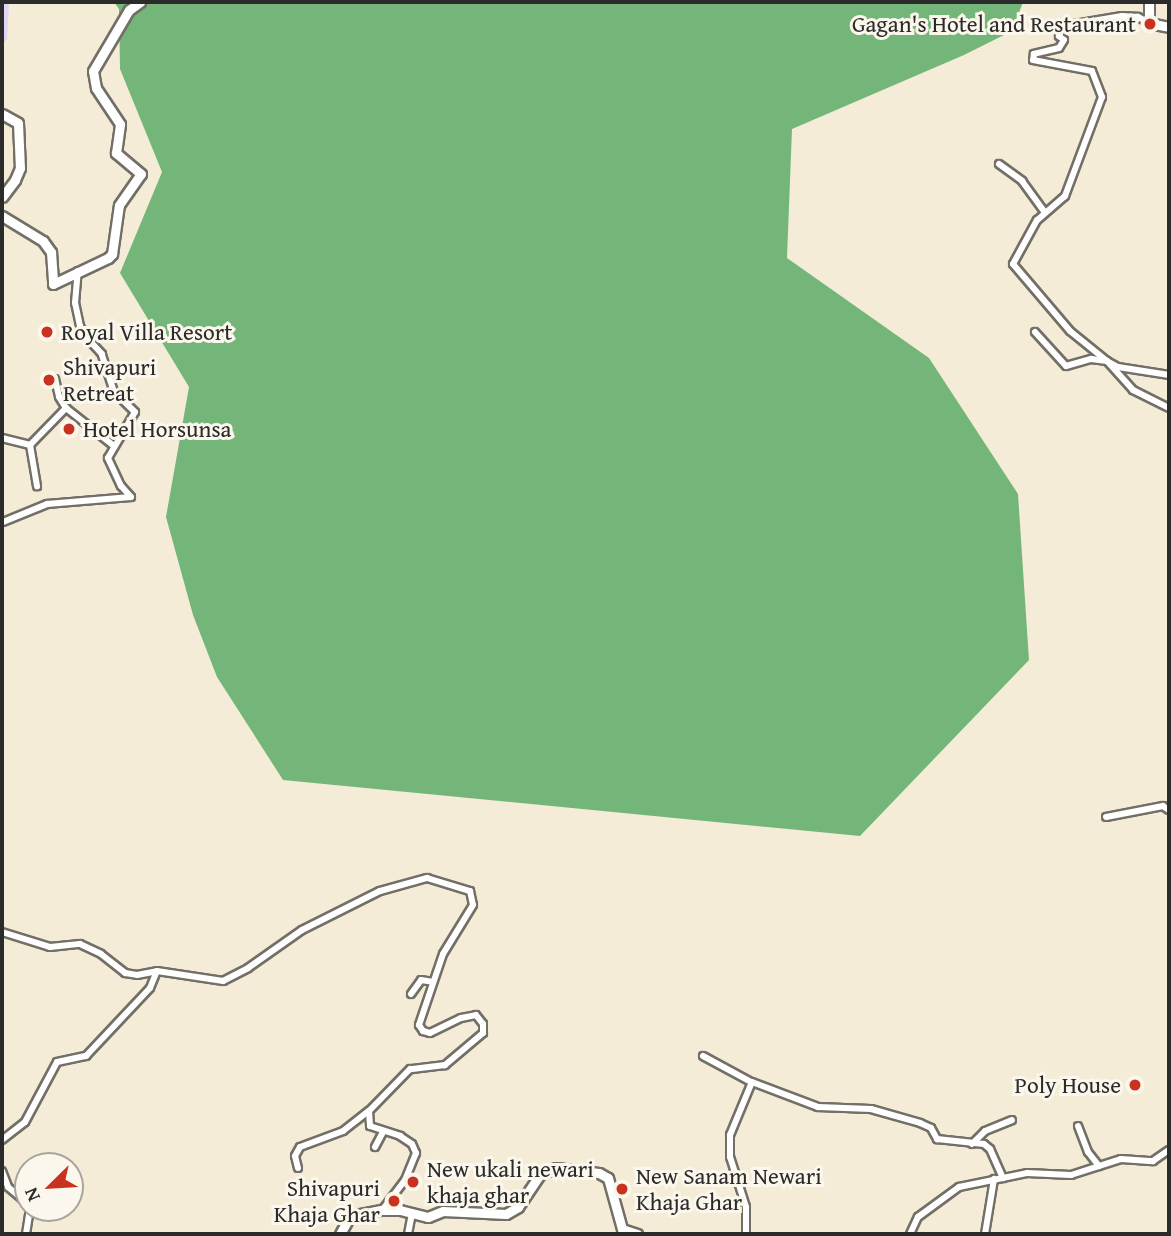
<!DOCTYPE html>
<style>
body{margin:0}
#map{position:relative;width:1171px;height:1236px;overflow:hidden;background:#f5ecd7;font-family:"Gentium Book Plus",serif}
div>[style]{position:absolute}
.built>*{inset:0;background:#dfd5f5}
.forest>*{inset:0;background:#74b679}
.roads{filter:drop-shadow(2px 0 #726f67) drop-shadow(-2px 0 #726f67) drop-shadow(0 2px #726f67) drop-shadow(0 -2px #726f67)}
.street>*{height:6px;margin:-3px;padding:0 3px;transform-origin:3px;border-radius:3px;background:#fff}
.secondary>*{height:9px;margin:-4.5px;padding:0 4.5px;transform-origin:4.5px;border-radius:4.5px;background:#fff}
.dots>*{width:19px;height:19px;translate:-50% -50%;box-sizing:border-box;border:4px solid #fbf7ec;border-radius:50%}
span{translate:-50% -50%;white-space:nowrap;text-align:center;line-height:1.15;-webkit-text-stroke:6px #fbf7ec;paint-order:stroke}
.poi-label{font-size:23px;color:#2b2b2b}
.right{translate:-100% -50%;text-align:right}
.left{translate:0 -50%;text-align:left}
.frame{position:absolute;inset:0;border:4px solid #2b2b2b;pointer-events:none}
.north{position:absolute;left:14px;top:1152px;width:70px;height:70px;box-sizing:border-box;background:#fbf7ec;border:2px solid #a8a59f;border-radius:50%;rotate:246deg;font-size:19px;font-weight:700;line-height:28px;text-align:center;color:#2b2b2b}
.north::after{content:'';display:block;margin:auto;width:24px;height:32px;background:#c8321e;clip-path:polygon(50% 0,100% 100%,50% 72%,0 100%)}
</style>
<div id="map">
<div class="built">
<i style="clip-path:polygon(2px 2px,9px 2px,7px 39px,2px 45px)"></i>
</div>
<div class="forest">
<i style="clip-path:polygon(114px 2px,1023px 2px,1012px 31px,964px 55px,792px 129px,787px 258px,929px 358px,1018px 494px,1029px 660px,860px 836px,283px 780px,217px 677px,193px 615px,166px 517px,189px 387px,120px 273px,162px 172px,120px 69px,119px 9px)"></i>
</div>
<div class="roads">
<div class="street">
<i style="left:1149px;top:23px;width:13px;rotate:-151deg"></i>
<i style="left:1138px;top:17px;width:16px;rotate:-176deg"></i>
<i style="left:1122px;top:16px;width:60px;rotate:170.4deg"></i>
<i style="left:1063px;top:26px;width:11px;rotate:112deg"></i>
<i style="left:1059px;top:36px;width:6px;rotate:39deg"></i>
<i style="left:1064px;top:40px;width:9px;rotate:122deg"></i>
<i style="left:1059px;top:48px;width:26px;rotate:167deg"></i>
<i style="left:1034px;top:54px;width:6px;rotate:99deg"></i>
<i style="left:1033px;top:60px;width:60px;rotate:10.6deg"></i>
<i style="left:1092px;top:71px;width:28px;rotate:69deg"></i>
<i style="left:1102px;top:97px;width:106px;rotate:110.5deg"></i>
<i style="left:1065px;top:196px;width:37px;rotate:139deg"></i>
<i style="left:1037px;top:220px;width:50px;rotate:118.6deg"></i>
<i style="left:1013px;top:264px;width:88px;rotate:49.6deg"></i>
<i style="left:1070px;top:331px;width:48px;rotate:39deg"></i>
<i style="left:1107px;top:361px;width:13px;rotate:29deg"></i>
<i style="left:1118px;top:367px;width:52px;rotate:8.9deg"></i>
<i style="left:999px;top:164px;width:29px;rotate:36deg"></i>
<i style="left:1022px;top:181px;width:39px;rotate:54deg"></i>
<i style="left:1035px;top:332px;width:46px;rotate:47.6deg"></i>
<i style="left:1066px;top:366px;width:26px;rotate:-16deg"></i>
<i style="left:1091px;top:359px;width:16px;rotate:7deg"></i>
<i style="left:1107px;top:361px;width:39px;rotate:48deg"></i>
<i style="left:1133px;top:390px;width:40px;rotate:26.6deg"></i>
<i style="left:55px;top:379px;width:18px;rotate:77deg"></i>
<i style="left:59px;top:397px;width:13px;rotate:58deg"></i>
<i style="left:66px;top:408px;width:61px;rotate:38.4deg"></i>
<i style="left:2px;top:438px;width:29px;rotate:14deg"></i>
<i style="left:30px;top:445px;width:52px;rotate:-45.8deg"></i>
<i style="left:30px;top:445px;width:42px;rotate:80.3deg"></i>
<i style="left:3px;top:522px;width:48px;rotate:-22.2deg"></i>
<i style="left:47px;top:504px;width:84px;rotate:-4.8deg"></i>
<i style="left:131px;top:497px;width:15px;rotate:-132deg"></i>
<i style="left:121px;top:486px;width:31px;rotate:-115deg"></i>
<i style="left:108px;top:458px;width:53px;rotate:-59.6deg"></i>
<i style="left:135px;top:412px;width:29px;rotate:-136deg"></i>
<i style="left:114px;top:392px;width:40px;rotate:-108deg"></i>
<i style="left:102px;top:354px;width:25px;rotate:-133deg"></i>
<i style="left:85px;top:336px;width:11px;rotate:-117deg"></i>
<i style="left:80px;top:326px;width:24px;rotate:-102deg"></i>
<i style="left:75px;top:303px;width:32px;rotate:-85deg"></i>
<i style="left:1106px;top:817px;width:58px;rotate:-10.9deg"></i>
<i style="left:1163px;top:806px;width:7px;rotate:34deg"></i>
<i style="left:2px;top:932px;width:50px;rotate:17.4deg"></i>
<i style="left:50px;top:947px;width:30px;rotate:-6deg"></i>
<i style="left:80px;top:944px;width:23px;rotate:25deg"></i>
<i style="left:101px;top:954px;width:31px;rotate:38deg"></i>
<i style="left:125px;top:973px;width:12px;rotate:9deg"></i>
<i style="left:137px;top:975px;width:20px;rotate:-11deg"></i>
<i style="left:157px;top:971px;width:67px;rotate:8.6deg"></i>
<i style="left:223px;top:981px;width:28px;rotate:-27deg"></i>
<i style="left:248px;top:968px;width:66px;rotate:-35.1deg"></i>
<i style="left:302px;top:930px;width:87px;rotate:-26.6deg"></i>
<i style="left:380px;top:891px;width:49px;rotate:-15.5deg"></i>
<i style="left:427px;top:878px;width:45px;rotate:16.8deg"></i>
<i style="left:470px;top:891px;width:14px;rotate:78deg"></i>
<i style="left:473px;top:905px;width:57px;rotate:121.5deg"></i>
<i style="left:443px;top:954px;width:75px;rotate:108.7deg"></i>
<i style="left:419px;top:1025px;width:7px;rotate:56deg"></i>
<i style="left:423px;top:1031px;width:7px;rotate:16deg"></i>
<i style="left:430px;top:1033px;width:34px;rotate:-26deg"></i>
<i style="left:461px;top:1018px;width:15px;rotate:-11deg"></i>
<i style="left:476px;top:1015px;width:11px;rotate:52deg"></i>
<i style="left:483px;top:1024px;width:9px;rotate:90deg"></i>
<i style="left:483px;top:1033px;width:50px;rotate:139.9deg"></i>
<i style="left:445px;top:1065px;width:35px;rotate:173deg"></i>
<i style="left:410px;top:1069px;width:59px;rotate:134.3deg"></i>
<i style="left:369px;top:1111px;width:15px;rotate:86deg"></i>
<i style="left:370px;top:1126px;width:32px;rotate:18deg"></i>
<i style="left:400px;top:1136px;width:14px;rotate:34deg"></i>
<i style="left:412px;top:1144px;width:10px;rotate:66deg"></i>
<i style="left:416px;top:1153px;width:29px;rotate:112deg"></i>
<i style="left:405px;top:1180px;width:38px;rotate:127deg"></i>
<i style="left:411px;top:994px;width:17px;rotate:-54deg"></i>
<i style="left:421px;top:980px;width:12px;rotate:9deg"></i>
<i style="left:703px;top:1056px;width:55px;rotate:28.4deg"></i>
<i style="left:1078px;top:1126px;width:28px;rotate:69deg"></i>
<i style="left:1088px;top:1152px;width:18px;rotate:52deg"></i>
<i style="left:2px;top:1140px;width:29px;rotate:-38deg"></i>
<i style="left:25px;top:1122px;width:68px;rotate:-61.9deg"></i>
<i style="left:57px;top:1062px;width:30px;rotate:-12deg"></i>
<i style="left:86px;top:1056px;width:93px;rotate:-46.7deg"></i>
<i style="left:150px;top:988px;width:18px;rotate:-68deg"></i>
<i style="left:972px;top:1144px;width:18px;rotate:-45deg"></i>
<i style="left:985px;top:1131px;width:29px;rotate:-22deg"></i>
<i style="left:375px;top:1147px;width:17px;rotate:-62deg"></i>
<i style="left:298px;top:1168px;width:12px;rotate:-104deg"></i>
<i style="left:295px;top:1156px;width:10px;rotate:-61deg"></i>
<i style="left:300px;top:1147px;width:46px;rotate:-20.4deg"></i>
<i style="left:343px;top:1131px;width:33px;rotate:-38deg"></i>
<i style="left:2px;top:1171px;width:17px;rotate:69deg"></i>
<i style="left:8px;top:1187px;width:26px;rotate:40deg"></i>
<i style="left:26px;top:1234px;width:26px;rotate:-81deg"></i>
<i style="left:408px;top:1234px;width:21px;rotate:-79deg"></i>
<i style="left:746px;top:1234px;width:27px;rotate:-90deg"></i>
<i style="left:746px;top:1207px;width:52px;rotate:-107.7deg"></i>
<i style="left:730px;top:1157px;width:22px;rotate:-90deg"></i>
<i style="left:730px;top:1135px;width:57px;rotate:-67.5deg"></i>
<i style="left:752px;top:1082px;width:71px;rotate:20.7deg"></i>
<i style="left:818px;top:1107px;width:53px;rotate:2.2deg"></i>
<i style="left:871px;top:1109px;width:51px;rotate:15.9deg"></i>
<i style="left:920px;top:1123px;width:12px;rotate:24deg"></i>
<i style="left:931px;top:1128px;width:13px;rotate:61deg"></i>
<i style="left:937px;top:1139px;width:47px;rotate:6.1deg"></i>
<i style="left:984px;top:1144px;width:8px;rotate:40deg"></i>
<i style="left:990px;top:1149px;width:32px;rotate:66deg"></i>
<i style="left:910px;top:1234px;width:19px;rotate:-65deg"></i>
<i style="left:918px;top:1217px;width:51px;rotate:-36.2deg"></i>
<i style="left:959px;top:1187px;width:69px;rotate:-11.6deg"></i>
<i style="left:1027px;top:1173px;width:44px;rotate:2.6deg"></i>
<i style="left:1071px;top:1175px;width:52px;rotate:-17.7deg"></i>
<i style="left:1121px;top:1159px;width:32px;rotate:4deg"></i>
<i style="left:1153px;top:1161px;width:19px;rotate:-35deg"></i>
<i style="left:985px;top:1234px;width:56px;rotate:-80.7deg"></i>
</div>
<div class="secondary">
<i style="left:1149px;top:2px;width:21px;rotate:90deg"></i>
<i style="left:1149px;top:23px;width:20px;rotate:11deg"></i>
<i style="left:2px;top:114px;width:18px;rotate:29deg"></i>
<i style="left:18px;top:123px;width:45px;rotate:87.5deg"></i>
<i style="left:20px;top:168px;width:13px;rotate:113deg"></i>
<i style="left:15px;top:180px;width:21px;rotate:127deg"></i>
<i style="left:2px;top:216px;width:48px;rotate:31.4deg"></i>
<i style="left:43px;top:241px;width:14px;rotate:54deg"></i>
<i style="left:51px;top:252px;width:32px;rotate:86deg"></i>
<i style="left:53px;top:284px;width:61px;rotate:-25.3deg"></i>
<i style="left:108px;top:258px;width:6px;rotate:-45deg"></i>
<i style="left:112px;top:254px;width:49px;rotate:-81.9deg"></i>
<i style="left:119px;top:205px;width:38px;rotate:-55deg"></i>
<i style="left:141px;top:174px;width:33px;rotate:-140deg"></i>
<i style="left:116px;top:153px;width:29px;rotate:-82deg"></i>
<i style="left:120px;top:124px;width:43px;rotate:-123.7deg"></i>
<i style="left:96px;top:88px;width:17px;rotate:-100deg"></i>
<i style="left:93px;top:71px;width:71px;rotate:-59.5deg"></i>
<i style="left:129px;top:10px;width:14px;rotate:-36deg"></i>
<i style="left:340px;top:1234px;width:21px;rotate:-61deg"></i>
<i style="left:350px;top:1216px;width:33px;rotate:-11deg"></i>
<i style="left:382px;top:1210px;width:18px"></i>
<i style="left:400px;top:1210px;width:29px;rotate:14deg"></i>
<i style="left:428px;top:1217px;width:16px;rotate:-22deg"></i>
<i style="left:443px;top:1211px;width:63px;rotate:2.7deg"></i>
<i style="left:506px;top:1214px;width:14px;rotate:-30deg"></i>
<i style="left:518px;top:1207px;width:40px;rotate:-56deg"></i>
<i style="left:540px;top:1174px;width:17px;rotate:-21deg"></i>
<i style="left:556px;top:1168px;width:43px;rotate:6.6deg"></i>
<i style="left:599px;top:1173px;width:10px;rotate:29deg"></i>
<i style="left:608px;top:1178px;width:53px;rotate:74.6deg"></i>
<i style="left:622px;top:1229px;width:16px;rotate:18deg"></i>
</div>
</div>
<div class="dots">
<i style="left:1150px;top:24px;background:#c8321e"></i>
<i style="left:47px;top:332px;background:#c8321e"></i>
<i style="left:49px;top:380px;background:#c8321e"></i>
<i style="left:69px;top:429px;background:#c8321e"></i>
<i style="left:1135px;top:1085px;background:#c8321e"></i>
<i style="left:413px;top:1182px;background:#c8321e"></i>
<i style="left:622px;top:1189px;background:#c8321e"></i>
<i style="left:394px;top:1201px;background:#c8321e"></i>
</div>
<div class="poi-label">
<span class="right" style="left:1136px;top:24px">Gagan's Hotel and Restaurant</span>
<span class="left" style="left:61px;top:332px">Royal Villa Resort</span>
<span class="left" style="left:63px;top:380px">Shivapuri<br>Retreat</span>
<span class="left" style="left:83px;top:429px">Hotel Horsunsa</span>
<span class="right" style="left:1121px;top:1085px">Poly House</span>
<span class="left" style="left:427px;top:1182px">New ukali newari<br>khaja ghar</span>
<span class="left" style="left:636px;top:1189px">New Sanam Newari<br>Khaja Ghar</span>
<span class="right" style="left:380px;top:1201px">Shivapuri<br>Khaja Ghar</span>
</div>
<div class="frame"></div>
<div class="north">N</div>
</div>
